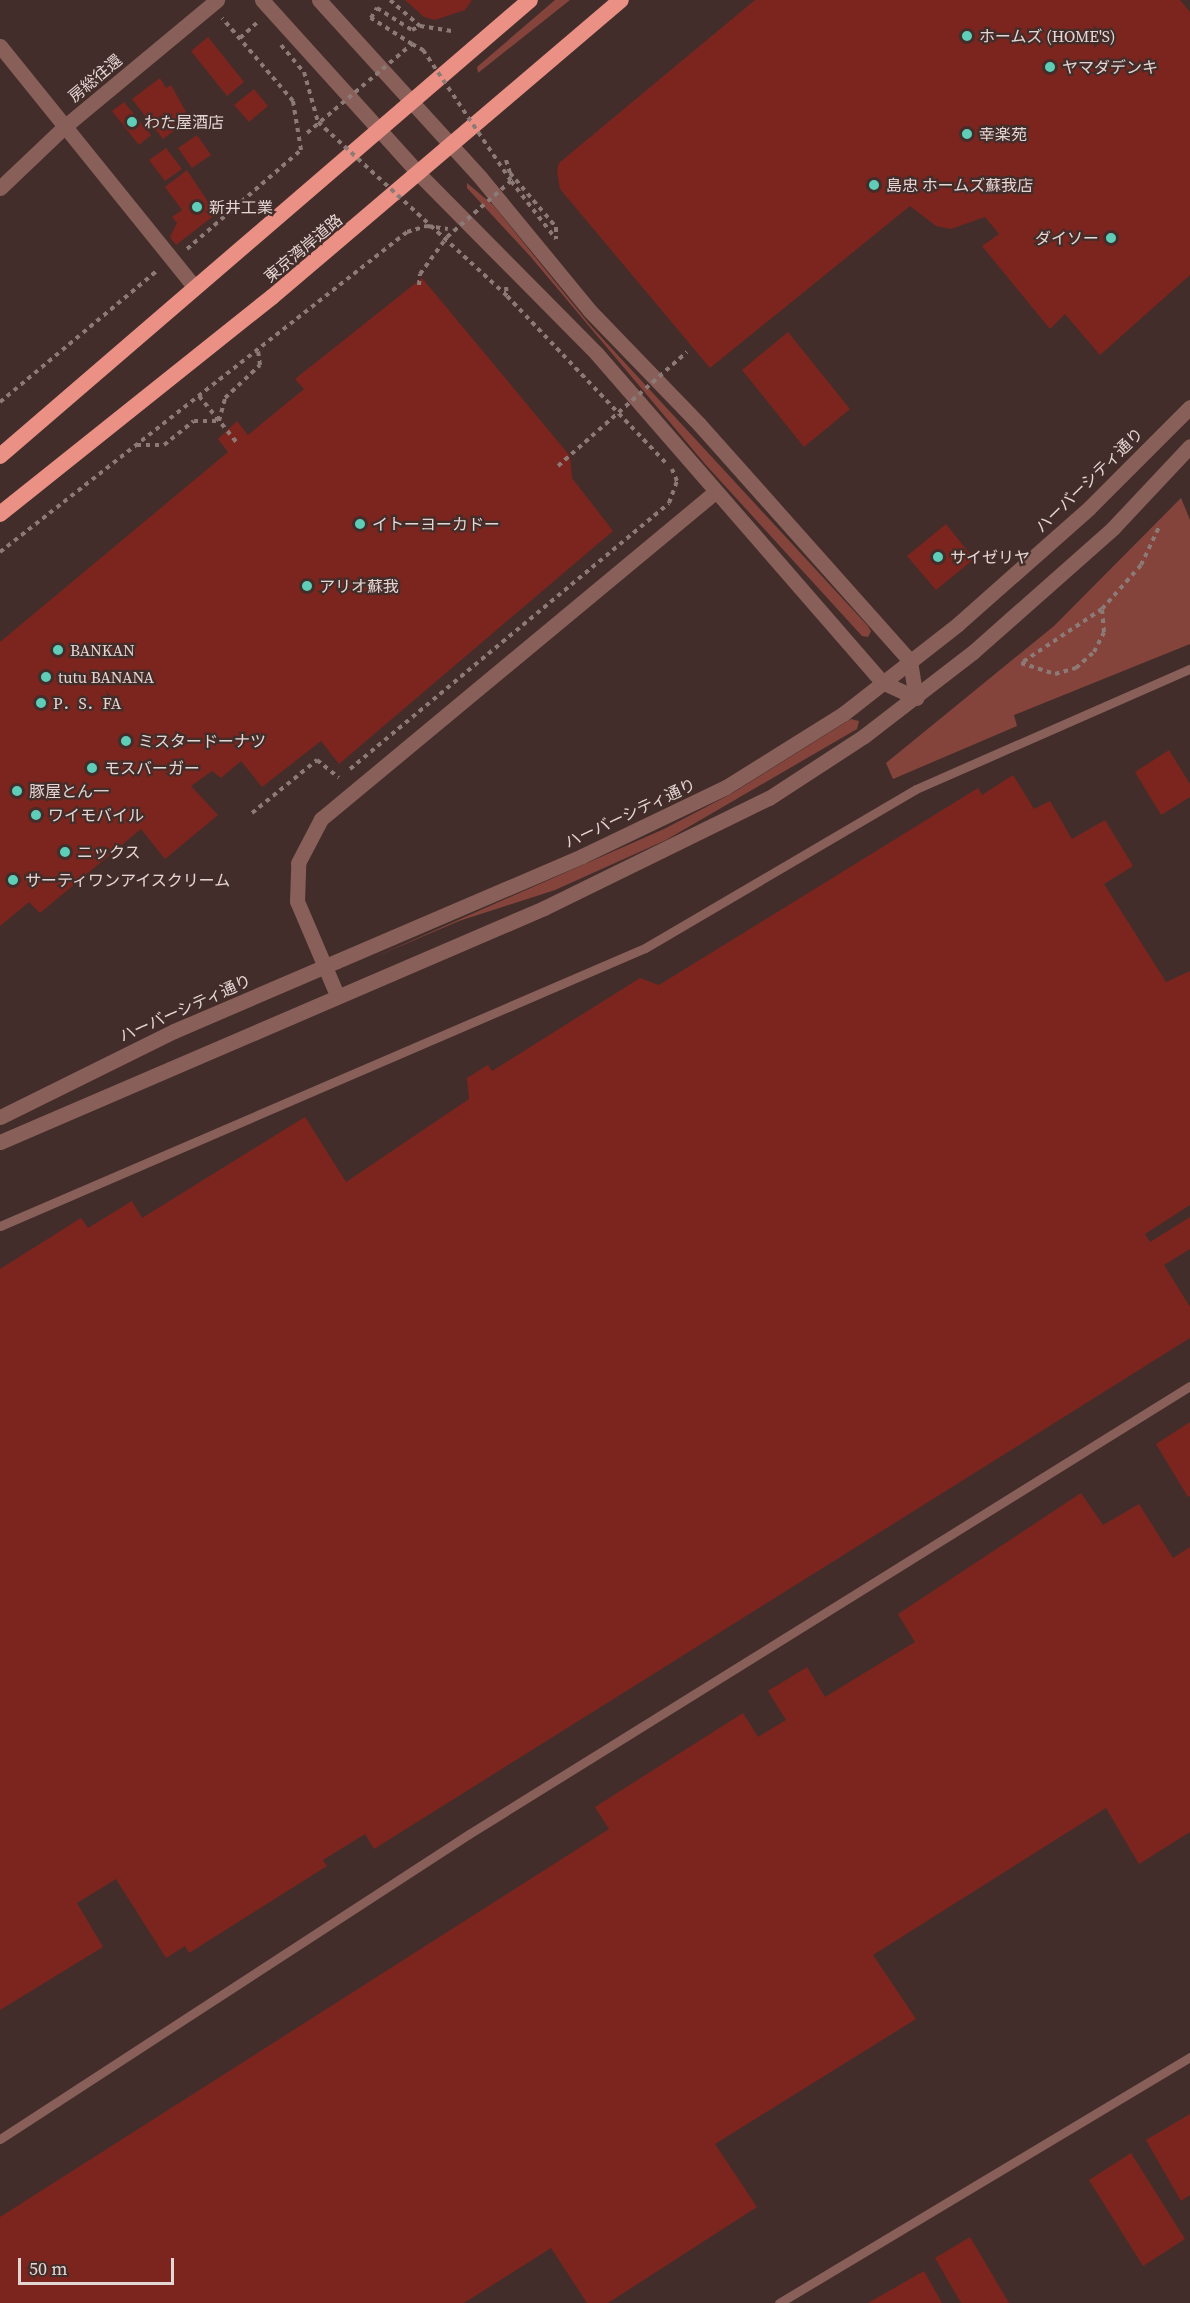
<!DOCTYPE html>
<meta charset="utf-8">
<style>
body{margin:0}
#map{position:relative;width:1190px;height:2303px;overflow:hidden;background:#432d2a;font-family:"Source Serif 4","Noto Sans JP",serif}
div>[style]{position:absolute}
.green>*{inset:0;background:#84443c}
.building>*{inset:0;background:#7b251e}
.path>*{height:4px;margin-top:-2px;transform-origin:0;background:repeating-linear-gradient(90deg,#8c7a77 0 4.5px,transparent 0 9px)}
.service>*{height:9px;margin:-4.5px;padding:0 4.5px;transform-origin:4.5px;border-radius:4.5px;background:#885f59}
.minor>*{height:15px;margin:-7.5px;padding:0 7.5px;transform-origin:7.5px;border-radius:7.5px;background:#885f59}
.tertiary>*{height:15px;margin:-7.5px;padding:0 7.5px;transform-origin:7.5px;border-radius:7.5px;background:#885f59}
.trunk>*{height:16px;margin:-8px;padding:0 8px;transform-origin:8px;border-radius:8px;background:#eb9084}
.path-bridge>*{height:4px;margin-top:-2px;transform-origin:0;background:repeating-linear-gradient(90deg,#8c7a77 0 4.5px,transparent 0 9px)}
.dots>*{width:16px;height:16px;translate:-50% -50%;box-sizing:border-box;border:3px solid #432d2a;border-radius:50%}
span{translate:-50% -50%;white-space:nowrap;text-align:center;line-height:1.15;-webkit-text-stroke:4.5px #432d2a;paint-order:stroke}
.poi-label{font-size:16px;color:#e4d6d3}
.left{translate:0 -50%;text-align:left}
.right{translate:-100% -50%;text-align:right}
.street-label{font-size:16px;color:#e4d6d3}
.scale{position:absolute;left:18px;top:2258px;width:156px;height:27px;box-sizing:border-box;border:3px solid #e4d6d3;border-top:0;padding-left:8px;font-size:18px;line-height:21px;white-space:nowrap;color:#e4d6d3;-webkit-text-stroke:4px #432d2a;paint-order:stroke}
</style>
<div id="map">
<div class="green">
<i style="clip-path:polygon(555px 0,570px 0,478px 73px,477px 67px)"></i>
<i style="clip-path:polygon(467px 183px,493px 205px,590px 325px,867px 625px,871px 631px,868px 637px,862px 636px,705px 464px,530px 256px,467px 188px)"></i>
<i style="clip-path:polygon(1181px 498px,1190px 520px,1190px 644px,1014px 715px,1017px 726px,893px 779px,886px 763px,1054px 626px)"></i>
<i style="clip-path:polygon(851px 719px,859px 721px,857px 729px,666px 840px,555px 890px,459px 921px,370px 959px,664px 829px,731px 794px)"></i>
</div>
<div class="building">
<i style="clip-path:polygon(405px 0,472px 0,465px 10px,435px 20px,424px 17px)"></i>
<i style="clip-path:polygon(755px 0,1180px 0,1190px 12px,1190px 275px,1100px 355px,1065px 314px,1050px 329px,982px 246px,999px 234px,985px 217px,951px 229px,936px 226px,910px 206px,710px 368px,560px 189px,557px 171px,559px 163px)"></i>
<i style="clip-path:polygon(208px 37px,244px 82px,227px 96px,191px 51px)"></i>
<i style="clip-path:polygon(160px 78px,166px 88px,171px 85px,186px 112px,174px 121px,179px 127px,163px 139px,132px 99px)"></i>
<i style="clip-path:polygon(254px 89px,268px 106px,249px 122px,234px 105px)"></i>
<i style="clip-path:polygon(124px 102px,151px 135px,139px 145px,112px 111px)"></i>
<i style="clip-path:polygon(197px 135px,211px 155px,192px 168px,178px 148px)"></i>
<i style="clip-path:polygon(166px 148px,182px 169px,165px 181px,149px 160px)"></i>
<i style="clip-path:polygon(187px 170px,216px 214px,176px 245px,170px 237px,177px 223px,172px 217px,182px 210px,165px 187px)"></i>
<i style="clip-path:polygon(422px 278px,570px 456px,572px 478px,613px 531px,339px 764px,321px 741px,262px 787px,241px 761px,221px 778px,212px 771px,191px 786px,218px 815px,165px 859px,141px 829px,40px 913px,29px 902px,0 926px,0 642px,228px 452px,218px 439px,237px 421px,248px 435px,304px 389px,295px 379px)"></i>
<i style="clip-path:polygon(788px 332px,850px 409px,804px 447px,742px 370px)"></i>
<i style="clip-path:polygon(946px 524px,974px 559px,936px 590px,907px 556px)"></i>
<i style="clip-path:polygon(1169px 750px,1190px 784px,1190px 797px,1161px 815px,1135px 772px)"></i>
<i style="clip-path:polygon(1013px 775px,1034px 809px,1050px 801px,1072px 839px,1105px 820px,1133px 866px,1104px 884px,1166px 982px,1190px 971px,1190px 1205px,1145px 1234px,1150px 1242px,1190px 1217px,1190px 1249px,1164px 1265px,1190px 1307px,1190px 1338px,374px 1849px,365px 1834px,323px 1860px,327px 1866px,189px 1953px,185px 1946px,166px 1958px,116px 1879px,77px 1903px,103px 1947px,0 2010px,0 1269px,81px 1218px,88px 1228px,132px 1201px,142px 1218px,305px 1117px,346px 1182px,469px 1099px,467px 1078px,488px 1065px,492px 1071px,640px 978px,659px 985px,978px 788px,982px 795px)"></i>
<i style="clip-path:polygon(1190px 1422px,1190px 1496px,1188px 1497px,1156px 1444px)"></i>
<i style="clip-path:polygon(1081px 1493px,1103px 1525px,1139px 1504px,1173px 1558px,1190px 1547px,1190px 1832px,1139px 1864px,1106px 1808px,873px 1955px,916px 2019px,715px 2144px,757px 2207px,608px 2303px,587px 2303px,551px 2248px,464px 2303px,0 2303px,0 2217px,609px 1829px,595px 1807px,743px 1713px,758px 1737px,786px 1720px,768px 1691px,807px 1667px,825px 1697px,915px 1642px,898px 1614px)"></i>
<i style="clip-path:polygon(1190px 2114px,1190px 2195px,1181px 2201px,1146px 2140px)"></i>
<i style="clip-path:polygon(1131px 2153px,1185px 2239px,1143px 2266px,1089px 2180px)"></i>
<i style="clip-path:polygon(970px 2237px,1009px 2303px,961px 2303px,935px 2258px)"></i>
<i style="clip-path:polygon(924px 2271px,942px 2303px,868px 2303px)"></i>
</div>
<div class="path">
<i style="left:390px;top:0;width:40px;rotate:41deg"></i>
<i style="left:420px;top:26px;width:32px;rotate:9deg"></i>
<i style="left:240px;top:38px;width:25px;rotate:-42deg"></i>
<i style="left:412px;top:44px;width:49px;rotate:-147.6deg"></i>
<i style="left:371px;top:18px;width:12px;rotate:-59deg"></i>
<i style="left:377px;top:8px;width:41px;rotate:32.2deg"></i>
<i style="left:412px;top:30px;width:9px;rotate:-27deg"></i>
<i style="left:506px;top:160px;width:14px;rotate:73deg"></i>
<i style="left:510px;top:173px;width:71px;rotate:49.6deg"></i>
<i style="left:556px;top:227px;width:12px;rotate:90deg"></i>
<i style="left:187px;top:249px;width:151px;rotate:-41deg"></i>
<i style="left:301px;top:150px;width:50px;rotate:-99.3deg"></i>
<i style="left:293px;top:101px;width:109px;rotate:-130.5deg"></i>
<i style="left:506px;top:287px;width:9px;rotate:84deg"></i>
<i style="left:507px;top:296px;width:232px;rotate:46.4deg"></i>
<i style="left:199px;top:396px;width:62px;rotate:50.9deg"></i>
<i style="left:0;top:402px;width:206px;rotate:-39.9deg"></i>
<i style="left:137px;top:445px;width:27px"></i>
<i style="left:164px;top:445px;width:38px;rotate:-39deg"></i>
<i style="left:194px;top:421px;width:25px"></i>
<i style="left:219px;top:421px;width:24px;rotate:-75deg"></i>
<i style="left:225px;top:398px;width:48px;rotate:-43.3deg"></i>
<i style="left:260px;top:365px;width:15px;rotate:-98deg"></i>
<i style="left:0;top:552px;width:518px;rotate:-38.18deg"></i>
<i style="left:407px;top:232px;width:21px;rotate:-17deg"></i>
<i style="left:427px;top:226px;width:21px;rotate:8deg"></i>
<i style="left:1102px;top:609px;width:97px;rotate:146.3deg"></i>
<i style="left:1021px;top:663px;width:36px;rotate:18deg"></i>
<i style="left:1055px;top:674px;width:22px;rotate:-16deg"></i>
<i style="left:1076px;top:668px;width:24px;rotate:-42deg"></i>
<i style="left:1094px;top:652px;width:22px;rotate:-63deg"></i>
<i style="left:1104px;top:632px;width:23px;rotate:-95deg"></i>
<i style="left:1102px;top:609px;width:59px;rotate:-48.4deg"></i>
<i style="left:1141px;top:565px;width:44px;rotate:-64.6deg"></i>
<i style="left:350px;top:769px;width:415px;rotate:-39.8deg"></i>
<i style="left:669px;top:503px;width:23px;rotate:-70deg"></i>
<i style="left:677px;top:481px;width:13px;rotate:-113deg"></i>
<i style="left:252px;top:813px;width:84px;rotate:-39.2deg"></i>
<i style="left:317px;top:760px;width:28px;rotate:39deg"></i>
</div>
<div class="service">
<i style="left:0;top:1226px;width:702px;rotate:-23.32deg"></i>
<i style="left:645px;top:948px;width:314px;rotate:-30.4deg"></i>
<i style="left:916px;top:789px;width:299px;rotate:-23.7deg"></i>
<i style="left:0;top:2139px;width:559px;rotate:-33.04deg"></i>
<i style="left:469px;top:1834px;width:849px;rotate:-31.86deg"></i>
<i style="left:779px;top:2303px;width:479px;rotate:-30.9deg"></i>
</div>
<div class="minor">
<i style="left:0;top:46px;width:309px;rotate:51.1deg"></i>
</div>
<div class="tertiary">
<i style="left:262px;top:0;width:234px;rotate:47.9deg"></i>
<i style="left:419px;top:174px;width:253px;rotate:45.3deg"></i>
<i style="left:597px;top:354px;width:435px;rotate:49deg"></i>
<i style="left:882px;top:682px;width:38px;rotate:25deg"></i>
<i style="left:319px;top:0;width:239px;rotate:47.7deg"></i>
<i style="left:480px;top:177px;width:173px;rotate:50.6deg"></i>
<i style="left:590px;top:311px;width:157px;rotate:46deg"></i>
<i style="left:699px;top:424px;width:317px;rotate:48.3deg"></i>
<i style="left:910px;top:661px;width:37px;rotate:81deg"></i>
<i style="left:0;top:188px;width:88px;rotate:-43.6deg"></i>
<i style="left:64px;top:127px;width:199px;rotate:-39.7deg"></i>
<i style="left:337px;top:995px;width:102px;rotate:-113.1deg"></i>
<i style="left:297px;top:901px;width:38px;rotate:-88deg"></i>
<i style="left:298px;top:863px;width:50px;rotate:-62.4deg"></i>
<i style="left:321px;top:819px;width:512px;rotate:-39.69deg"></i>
<i style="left:0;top:1117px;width:194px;rotate:-26.3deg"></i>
<i style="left:174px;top:1031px;width:444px;rotate:-23.2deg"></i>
<i style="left:582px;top:856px;width:160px;rotate:-25.6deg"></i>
<i style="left:726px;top:787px;width:138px;rotate:-32deg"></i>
<i style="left:843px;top:714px;width:146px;rotate:-38deg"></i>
<i style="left:958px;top:624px;width:175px;rotate:-41.5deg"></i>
<i style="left:1089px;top:508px;width:143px;rotate:-45deg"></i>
<i style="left:0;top:1142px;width:592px;rotate:-23.27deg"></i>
<i style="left:544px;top:908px;width:250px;rotate:-26.1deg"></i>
<i style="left:769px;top:798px;width:113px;rotate:-33.1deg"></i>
<i style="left:864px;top:736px;width:138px;rotate:-37.6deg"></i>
<i style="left:973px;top:652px;width:187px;rotate:-41.5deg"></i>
<i style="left:1113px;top:528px;width:112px;rotate:-46.8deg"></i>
</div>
<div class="trunk">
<i style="left:0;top:456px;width:699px;rotate:-40.71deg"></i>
<i style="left:0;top:514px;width:348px;rotate:-38.6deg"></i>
<i style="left:272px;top:297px;width:458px;rotate:-40.4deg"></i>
</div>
<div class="path-bridge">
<i style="left:281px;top:45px;width:35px;rotate:50deg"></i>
<i style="left:304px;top:72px;width:52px;rotate:74.4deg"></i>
<i style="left:318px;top:122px;width:257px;rotate:42.6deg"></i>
<i style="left:307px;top:133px;width:138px;rotate:-40.3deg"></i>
<i style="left:412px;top:44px;width:13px;rotate:29deg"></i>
<i style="left:423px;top:50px;width:158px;rotate:56.1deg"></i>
<i style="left:511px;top:181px;width:73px;rotate:52.2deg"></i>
<i style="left:419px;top:285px;width:11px;rotate:-85deg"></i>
<i style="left:420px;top:274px;width:46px;rotate:-53.9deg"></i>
<i style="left:447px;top:237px;width:85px;rotate:-41.2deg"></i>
<i style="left:558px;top:466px;width:172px;rotate:-41.5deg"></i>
</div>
<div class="dots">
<i style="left:967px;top:36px;background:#5eceb8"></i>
<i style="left:1050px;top:67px;background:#5eceb8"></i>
<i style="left:132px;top:122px;background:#5eceb8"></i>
<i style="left:967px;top:134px;background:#5eceb8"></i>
<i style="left:874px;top:185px;background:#5eceb8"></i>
<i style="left:197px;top:207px;background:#5eceb8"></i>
<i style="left:1111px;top:238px;background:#5eceb8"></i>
<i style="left:360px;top:524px;background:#5eceb8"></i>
<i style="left:938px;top:557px;background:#5eceb8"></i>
<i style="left:307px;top:586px;background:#5eceb8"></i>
<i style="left:58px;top:650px;background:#5eceb8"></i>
<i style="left:46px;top:677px;background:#5eceb8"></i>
<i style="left:41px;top:703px;background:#5eceb8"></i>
<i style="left:126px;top:741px;background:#5eceb8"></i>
<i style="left:92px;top:768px;background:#5eceb8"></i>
<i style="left:17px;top:791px;background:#5eceb8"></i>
<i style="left:36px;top:815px;background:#5eceb8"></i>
<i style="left:65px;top:852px;background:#5eceb8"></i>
<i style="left:13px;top:880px;background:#5eceb8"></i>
</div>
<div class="poi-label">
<span class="left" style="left:979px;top:36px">ホームズ (HOME'S)</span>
<span class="left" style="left:1062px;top:67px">ヤマダデンキ</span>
<span class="left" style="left:144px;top:122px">わた屋酒店</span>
<span class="left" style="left:979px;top:134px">幸楽苑</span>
<span class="left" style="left:886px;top:185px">島忠 ホームズ蘇我店</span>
<span class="left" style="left:209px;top:207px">新井工業</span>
<span class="right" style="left:1099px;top:238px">ダイソー</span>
<span class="left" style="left:372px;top:524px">イトーヨーカドー</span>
<span class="left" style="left:950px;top:557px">サイゼリヤ</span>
<span class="left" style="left:319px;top:586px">アリオ蘇我</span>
<span class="left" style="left:70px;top:650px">BANKAN</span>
<span class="left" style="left:58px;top:677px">tutu BANANA</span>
<span class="left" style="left:53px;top:703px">P．S．FA</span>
<span class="left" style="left:138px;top:741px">ミスタードーナツ</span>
<span class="left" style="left:104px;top:768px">モスバーガー</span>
<span class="left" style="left:29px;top:791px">豚屋とん一</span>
<span class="left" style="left:48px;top:815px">ワイモバイル</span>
<span class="left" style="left:77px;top:852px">ニックス</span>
<span class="left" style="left:25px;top:880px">サーティワンアイスクリーム</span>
</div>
<div class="street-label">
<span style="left:95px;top:78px;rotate:-40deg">房総往還</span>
<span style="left:303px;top:248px;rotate:-40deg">東京湾岸道路</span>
<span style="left:1089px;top:480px;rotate:-44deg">ハーバーシティ通り</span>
<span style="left:630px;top:813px;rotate:-25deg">ハーバーシティ通り</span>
<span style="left:185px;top:1008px;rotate:-24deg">ハーバーシティ通り</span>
</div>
<div class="scale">50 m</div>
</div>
